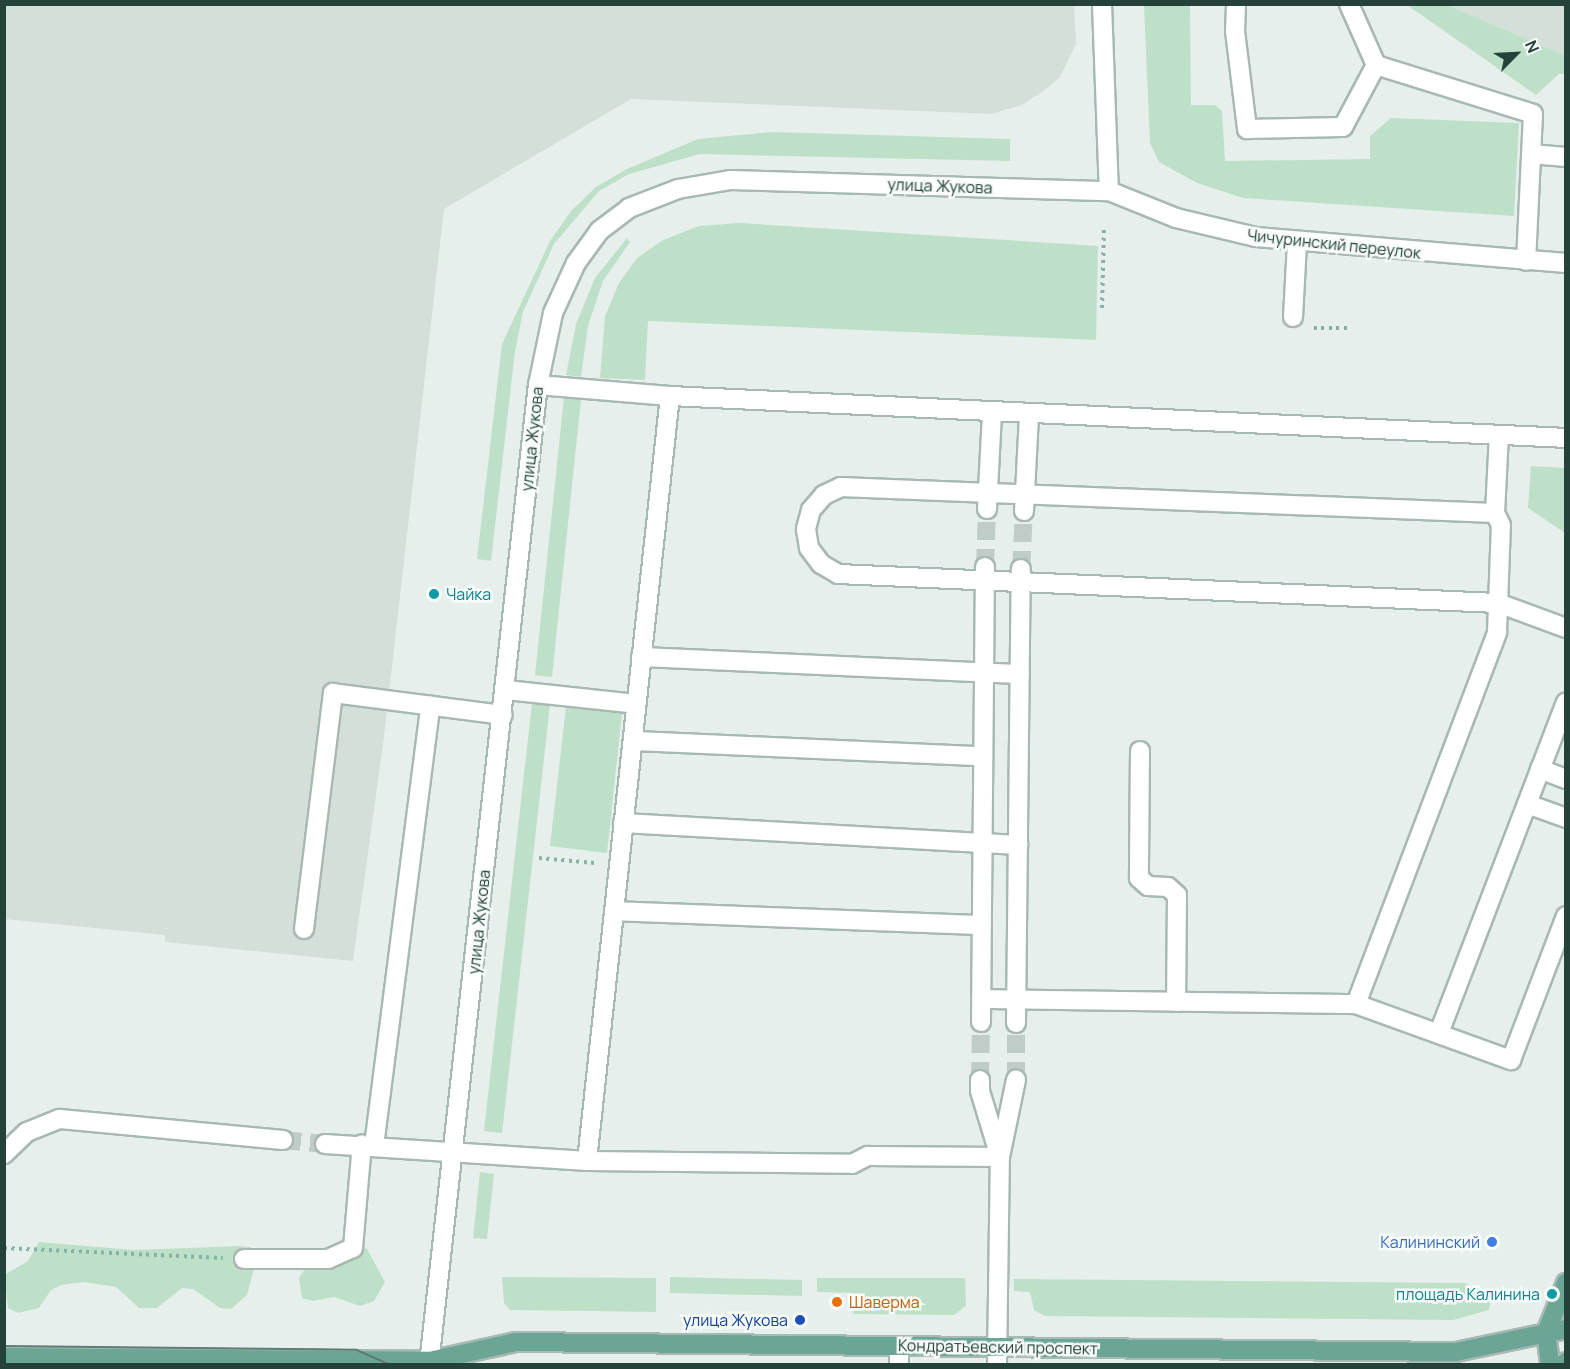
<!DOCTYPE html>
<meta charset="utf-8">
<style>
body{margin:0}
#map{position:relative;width:1570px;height:1369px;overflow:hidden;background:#e6efeb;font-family:Manrope,sans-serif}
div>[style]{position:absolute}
.built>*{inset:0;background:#d4dfda}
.green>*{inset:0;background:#bfe0c8}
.minor-tunnel>*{height:18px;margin-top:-9px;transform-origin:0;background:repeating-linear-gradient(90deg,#bfccc8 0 18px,transparent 0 27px)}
.path>*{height:4px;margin-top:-2px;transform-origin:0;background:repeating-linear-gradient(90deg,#86b3a5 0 3px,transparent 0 7.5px)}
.roads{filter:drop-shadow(2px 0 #a8b8b2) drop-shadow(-2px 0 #a8b8b2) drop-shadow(0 2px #a8b8b2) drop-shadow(0 -2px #a8b8b2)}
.minor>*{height:18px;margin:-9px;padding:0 9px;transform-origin:9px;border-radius:9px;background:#fff}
.major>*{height:18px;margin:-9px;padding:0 9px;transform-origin:9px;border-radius:9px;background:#6aa596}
.tram>*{height:1.5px;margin:-0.75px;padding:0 0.75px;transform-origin:0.75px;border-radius:0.75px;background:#5f7d75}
.dots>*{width:16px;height:16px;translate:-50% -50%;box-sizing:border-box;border:3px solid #f7fbf9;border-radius:50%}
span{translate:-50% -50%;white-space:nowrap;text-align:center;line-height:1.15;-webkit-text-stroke:5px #f7fbf9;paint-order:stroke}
.street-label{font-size:16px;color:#24423a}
.culture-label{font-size:16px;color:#0d838f}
.left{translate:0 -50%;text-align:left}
.right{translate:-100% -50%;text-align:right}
.shop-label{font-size:16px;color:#366cbe}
.food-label{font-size:16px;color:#c56008}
.transit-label{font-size:16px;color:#164399}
.frame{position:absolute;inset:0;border:6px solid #24423a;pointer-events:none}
.north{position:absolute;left:1486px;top:24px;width:60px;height:60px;-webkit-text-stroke:4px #f7fbf9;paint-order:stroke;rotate:66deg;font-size:16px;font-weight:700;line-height:24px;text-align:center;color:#24423a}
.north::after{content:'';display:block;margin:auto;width:21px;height:27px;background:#24423a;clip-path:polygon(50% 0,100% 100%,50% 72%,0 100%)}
</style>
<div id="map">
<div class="built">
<i style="clip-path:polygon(5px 5px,1074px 5px,1076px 44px,1060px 77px,1046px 89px,1022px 105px,991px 114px,631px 99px,444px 209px,384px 737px,353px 961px,165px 942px,165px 935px,5px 919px)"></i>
<i style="clip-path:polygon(1447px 5px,1565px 5px,1565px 55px)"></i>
</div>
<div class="green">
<i style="clip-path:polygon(1144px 5px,1190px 5px,1191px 105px,1215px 105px,1222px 111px,1225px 161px,1370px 159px,1370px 136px,1391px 118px,1519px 123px,1514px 216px,1243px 198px,1197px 183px,1159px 162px,1150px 143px)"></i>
<i style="clip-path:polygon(1407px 5px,1447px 5px,1565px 55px,1565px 74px,1559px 74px,1536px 95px)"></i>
<i style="clip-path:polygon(772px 132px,1010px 139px,1010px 161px,700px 154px,629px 174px,599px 191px,554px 244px,523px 312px,515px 351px,491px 561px,477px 559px,502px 344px,550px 241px,572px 210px,596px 187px,627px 169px,698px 139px)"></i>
<i style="clip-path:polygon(740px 223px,1098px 246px,1096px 340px,648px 321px,645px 380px,600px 378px,605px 316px,619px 283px,637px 258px,663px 240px,699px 226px)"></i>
<i style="clip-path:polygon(627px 238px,630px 242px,603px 281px,588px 326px,581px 377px,566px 375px,576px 324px,595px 278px)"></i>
<i style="clip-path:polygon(564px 397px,581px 399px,552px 677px,535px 675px)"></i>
<i style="clip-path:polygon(1531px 466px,1565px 468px,1565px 533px,1528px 508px)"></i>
<i style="clip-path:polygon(532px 703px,550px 705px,502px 1133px,484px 1131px)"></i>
<i style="clip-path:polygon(566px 707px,622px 713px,607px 853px,550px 846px)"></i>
<i style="clip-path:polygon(480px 1172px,494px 1174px,487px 1239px,473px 1238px)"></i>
<i style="clip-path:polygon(39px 1242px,134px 1250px,239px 1246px,250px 1247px,258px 1254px,247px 1295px,231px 1309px,220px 1308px,193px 1289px,182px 1288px,157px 1308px,139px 1308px,116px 1287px,84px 1282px,61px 1285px,51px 1290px,39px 1308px,18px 1313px,8px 1308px,4px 1275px,28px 1261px)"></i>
<i style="clip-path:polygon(357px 1244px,367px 1249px,385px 1282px,374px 1301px,360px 1306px,334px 1297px,313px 1301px,302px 1298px,299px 1278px,305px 1269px)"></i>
<i style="clip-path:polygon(502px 1277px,656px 1278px,656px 1312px,510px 1310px,504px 1303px)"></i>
<i style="clip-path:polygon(670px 1277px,802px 1280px,802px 1296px,670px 1293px)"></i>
<i style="clip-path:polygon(817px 1278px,965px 1278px,966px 1306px,954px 1315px,853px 1314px,853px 1293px,817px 1292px)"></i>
<i style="clip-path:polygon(1014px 1279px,1464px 1283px,1492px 1294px,1489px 1310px,1453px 1320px,1045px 1316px,1034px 1310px,1030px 1292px,1014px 1291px)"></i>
</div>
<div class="minor-tunnel">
<i style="left:985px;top:567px;width:58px;rotate:-88deg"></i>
<i style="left:1021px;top:569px;width:58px;rotate:-87deg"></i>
<i style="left:980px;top:1080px;width:58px;rotate:-89deg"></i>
<i style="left:1016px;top:1080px;width:57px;rotate:-90deg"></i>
<i style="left:283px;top:1140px;width:42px;rotate:5.4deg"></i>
</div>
<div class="path">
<i style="left:1102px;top:308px;width:80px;rotate:-88.6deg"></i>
<i style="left:1314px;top:328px;width:33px"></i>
<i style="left:539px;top:858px;width:56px;rotate:5.1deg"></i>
<i style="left:4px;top:1248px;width:219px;rotate:2.6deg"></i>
</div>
<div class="roads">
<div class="minor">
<i style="left:1102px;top:4px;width:187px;rotate:87.9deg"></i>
<i style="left:1236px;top:4px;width:27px;rotate:92deg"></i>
<i style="left:1235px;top:31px;width:99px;rotate:83deg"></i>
<i style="left:1247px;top:129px;width:96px;rotate:-1.2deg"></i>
<i style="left:1343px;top:127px;width:70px;rotate:-62deg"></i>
<i style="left:1376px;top:65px;width:67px;rotate:-113.9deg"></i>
<i style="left:1376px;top:65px;width:164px;rotate:17.3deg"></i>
<i style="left:1533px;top:114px;width:147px;rotate:92.7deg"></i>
<i style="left:1531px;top:154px;width:35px;rotate:5deg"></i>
<i style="left:1293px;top:317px;width:74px;rotate:-86.9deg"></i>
<i style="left:538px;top:385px;width:132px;rotate:4.8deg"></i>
<i style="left:670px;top:396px;width:897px;rotate:2.68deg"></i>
<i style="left:987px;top:509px;width:96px;rotate:-87deg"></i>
<i style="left:1024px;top:511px;width:97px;rotate:-87deg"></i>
<i style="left:1495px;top:513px;width:655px;rotate:-177.72deg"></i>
<i style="left:841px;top:487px;width:19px;rotate:155deg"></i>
<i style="left:824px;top:495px;width:20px;rotate:131deg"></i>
<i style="left:811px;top:510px;width:20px;rotate:105deg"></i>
<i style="left:806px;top:529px;width:19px;rotate:81deg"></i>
<i style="left:809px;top:548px;width:20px;rotate:53deg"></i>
<i style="left:821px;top:564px;width:20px;rotate:30deg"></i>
<i style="left:838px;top:574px;width:661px;rotate:2.52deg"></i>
<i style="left:1498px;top:603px;width:72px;rotate:20.2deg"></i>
<i style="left:641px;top:657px;width:379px;rotate:2.6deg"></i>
<i style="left:506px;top:690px;width:131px;rotate:6.1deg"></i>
<i style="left:633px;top:741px;width:350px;rotate:2.5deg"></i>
<i style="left:1140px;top:751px;width:127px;rotate:90.5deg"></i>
<i style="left:1139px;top:878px;width:12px;rotate:42deg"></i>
<i style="left:1148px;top:886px;width:20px;rotate:3deg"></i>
<i style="left:1168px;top:887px;width:12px;rotate:42deg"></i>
<i style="left:1177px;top:895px;width:107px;rotate:90.5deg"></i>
<i style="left:1540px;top:769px;width:28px;rotate:21deg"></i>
<i style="left:1527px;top:804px;width:41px;rotate:19.7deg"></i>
<i style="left:623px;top:823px;width:396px;rotate:3.2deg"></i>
<i style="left:614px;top:911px;width:368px;rotate:2.2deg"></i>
<i style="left:304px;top:929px;width:238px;rotate:-83deg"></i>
<i style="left:333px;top:693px;width:171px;rotate:7.4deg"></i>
<i style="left:981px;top:999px;width:375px;rotate:0.8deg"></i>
<i style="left:1356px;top:1004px;width:165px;rotate:19.9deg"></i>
<i style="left:1511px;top:1060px;width:154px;rotate:-69.1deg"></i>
<i style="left:1356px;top:1004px;width:398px;rotate:-69.2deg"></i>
<i style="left:1497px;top:632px;width:107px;rotate:-87.9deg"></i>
<i style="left:1501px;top:525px;width:13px;rotate:-117deg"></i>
<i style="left:1495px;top:513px;width:78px;rotate:-87.1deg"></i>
<i style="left:981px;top:1022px;width:455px;rotate:-89.5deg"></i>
<i style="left:1016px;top:1023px;width:454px;rotate:-89.4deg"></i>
<i style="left:1439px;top:1033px;width:354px;rotate:-69deg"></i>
<i style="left:325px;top:1144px;width:263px;rotate:3.7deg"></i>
<i style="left:587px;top:1161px;width:265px;rotate:0.6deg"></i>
<i style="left:852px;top:1164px;width:18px;rotate:-27deg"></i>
<i style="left:868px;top:1156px;width:132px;rotate:0.4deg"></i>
<i style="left:1000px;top:1157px;width:69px;rotate:-106.9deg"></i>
<i style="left:980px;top:1091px;width:11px;rotate:-90deg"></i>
<i style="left:374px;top:1146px;width:444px;rotate:-82.7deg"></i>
<i style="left:4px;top:1154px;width:32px;rotate:-44deg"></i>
<i style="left:27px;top:1132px;width:35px;rotate:-22deg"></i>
<i style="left:60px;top:1119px;width:224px;rotate:5.4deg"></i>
<i style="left:587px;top:1161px;width:769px;rotate:-83.81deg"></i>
<i style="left:244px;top:1259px;width:84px"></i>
<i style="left:328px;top:1259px;width:27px;rotate:-24deg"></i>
<i style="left:353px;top:1248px;width:104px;rotate:-85.1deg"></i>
<i style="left:429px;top:1364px;width:985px;rotate:-83.65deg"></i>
<i style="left:538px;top:385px;width:74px;rotate:-78.2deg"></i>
<i style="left:553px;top:313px;width:55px;rotate:-65.3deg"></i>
<i style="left:576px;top:263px;width:39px;rotate:-54deg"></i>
<i style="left:599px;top:231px;width:38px;rotate:-37deg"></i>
<i style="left:629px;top:208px;width:53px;rotate:-21.2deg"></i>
<i style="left:678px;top:189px;width:54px;rotate:-9.6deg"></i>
<i style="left:731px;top:180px;width:378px;rotate:1.7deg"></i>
<i style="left:1109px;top:191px;width:72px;rotate:21.9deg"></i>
<i style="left:1176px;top:218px;width:82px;rotate:13.4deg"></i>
<i style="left:1256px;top:237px;width:311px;rotate:4.8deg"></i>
<i style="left:899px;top:1364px;width:18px;rotate:-90deg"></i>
<i style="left:997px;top:1364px;width:207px;rotate:-89.2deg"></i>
<i style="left:1000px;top:1157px;width:79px;rotate:-78.3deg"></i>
</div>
<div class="major">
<i style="left:4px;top:1357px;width:425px;rotate:0.5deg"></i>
<i style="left:429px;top:1361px;width:89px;rotate:-12.3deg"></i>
<i style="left:516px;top:1342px;width:940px;rotate:0.61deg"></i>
<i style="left:1456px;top:1352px;width:112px;rotate:-11.8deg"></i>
<i style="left:1550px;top:1364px;width:31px;rotate:-97deg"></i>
<i style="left:1546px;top:1333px;width:54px;rotate:-68.2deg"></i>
<i style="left:1564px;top:1364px;width:3px;rotate:-45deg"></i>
</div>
</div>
<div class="tram">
<i style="left:4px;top:1346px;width:353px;rotate:0.6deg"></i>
<i style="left:357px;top:1350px;width:34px;rotate:24deg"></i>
</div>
<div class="dots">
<i style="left:434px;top:594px;background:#0f9aa8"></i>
<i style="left:1492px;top:1242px;background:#3f7fe0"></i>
<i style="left:1552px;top:1294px;background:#0f9aa8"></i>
<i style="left:837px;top:1302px;background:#e8710a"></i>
<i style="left:800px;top:1320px;background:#1a4fb4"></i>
</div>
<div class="street-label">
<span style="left:940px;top:186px;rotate:2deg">улица Жукова</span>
<span style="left:1334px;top:244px;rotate:6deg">Чичуринский переулок</span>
<span style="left:532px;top:439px;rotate:-84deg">улица Жукова</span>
<span style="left:479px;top:922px;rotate:-84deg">улица Жукова</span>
<span style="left:998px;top:1347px;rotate:1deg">Кондратьевский проспект</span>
</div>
<div class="culture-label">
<span class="left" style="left:446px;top:594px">Чайка</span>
<span class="right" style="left:1540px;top:1294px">площадь Калинина</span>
</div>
<div class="shop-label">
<span class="right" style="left:1480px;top:1242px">Калининский</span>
</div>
<div class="food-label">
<span class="left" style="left:849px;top:1302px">Шаверма</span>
</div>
<div class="transit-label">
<span class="right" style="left:788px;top:1320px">улица Жукова</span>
</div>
<div class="frame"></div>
<div class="north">N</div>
</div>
